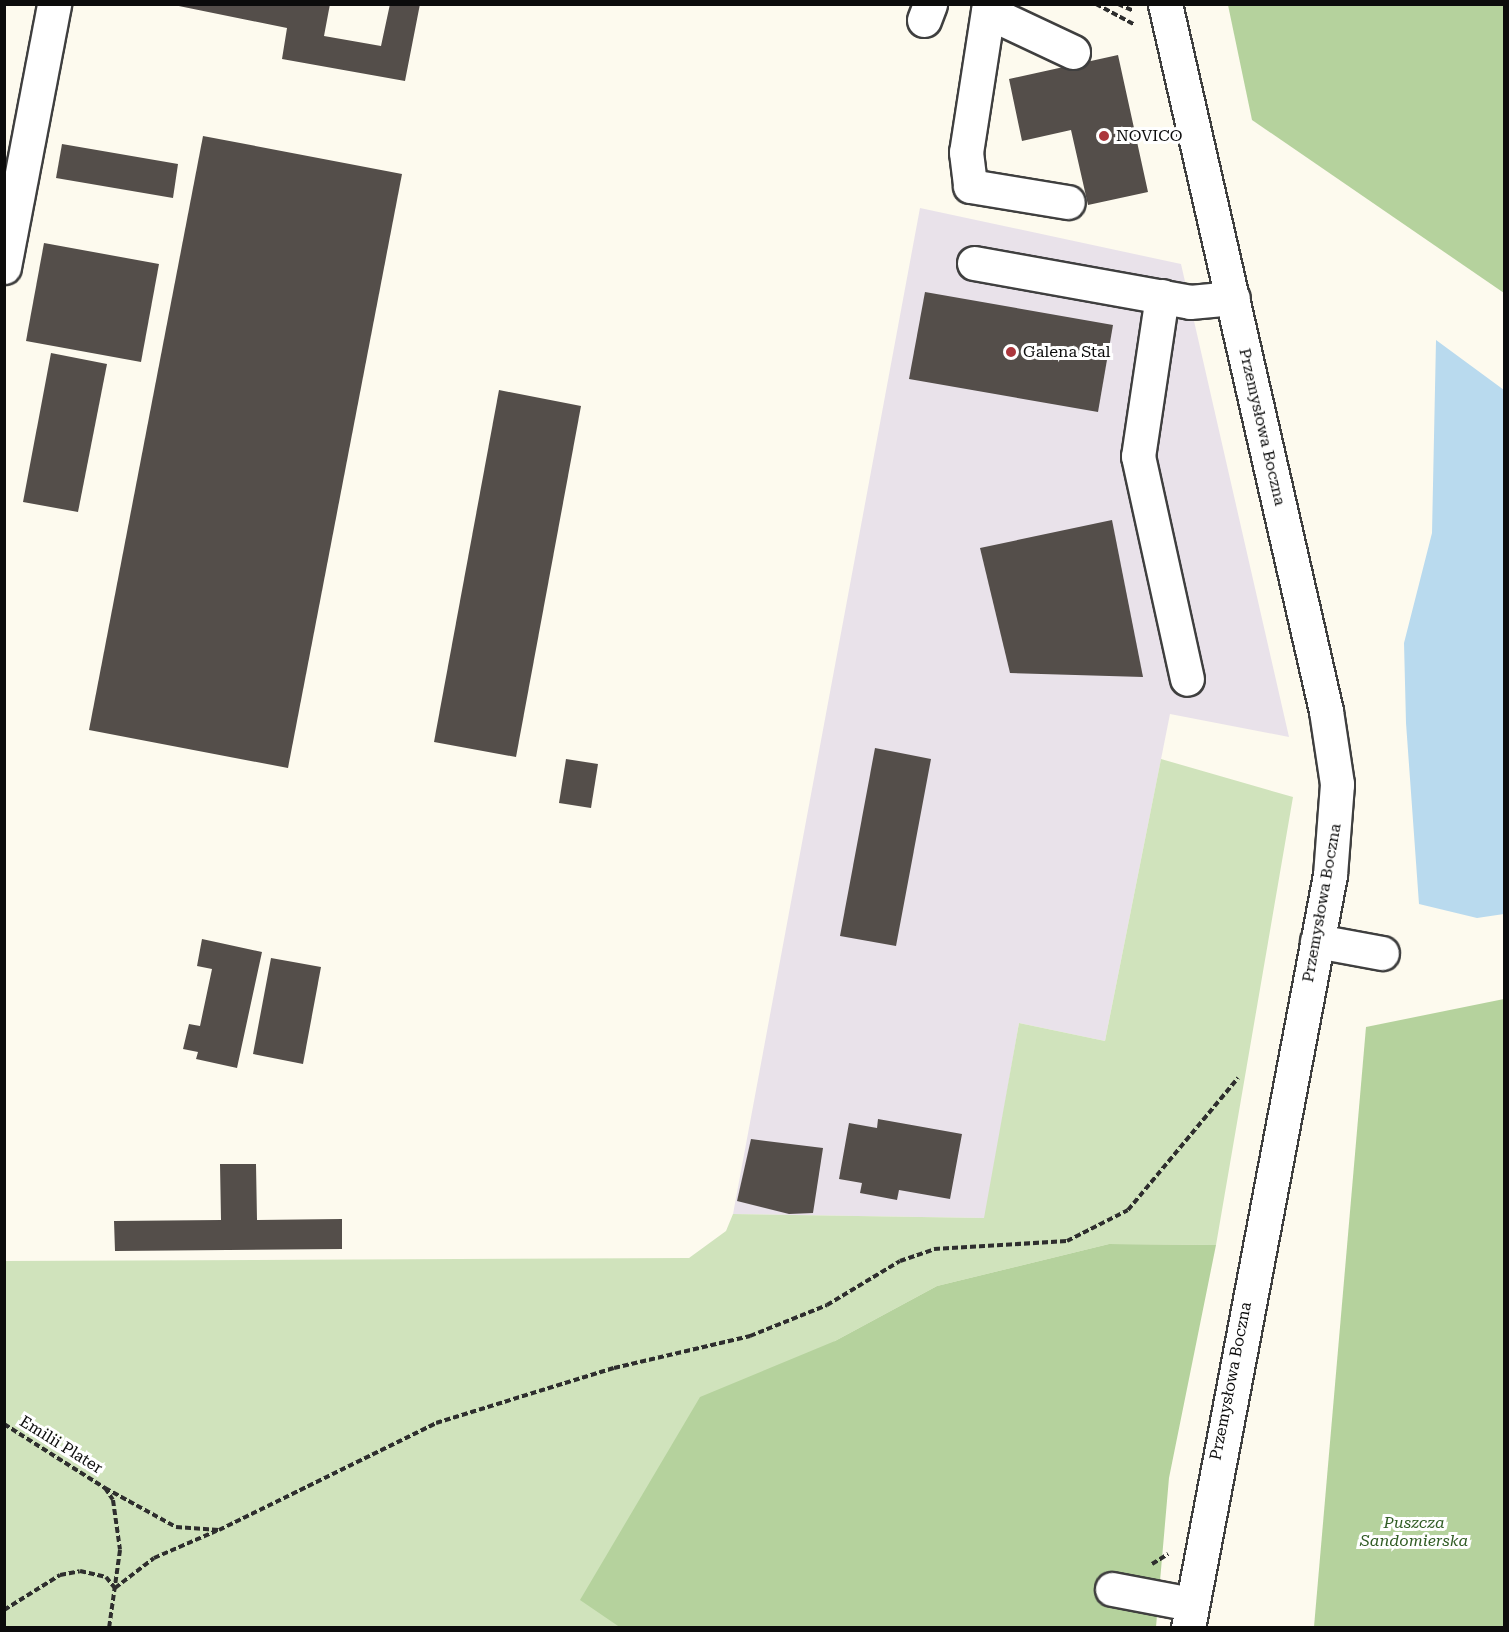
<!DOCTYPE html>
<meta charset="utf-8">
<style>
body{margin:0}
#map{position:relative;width:1509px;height:1632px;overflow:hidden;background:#fdfaee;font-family:"Roboto Serif",serif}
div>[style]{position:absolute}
.industrial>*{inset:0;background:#e9e2ea}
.green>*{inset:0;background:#d0e3bc}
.forest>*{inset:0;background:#b5d29d}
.water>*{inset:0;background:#b9daee}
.building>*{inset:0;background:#544e4a}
.path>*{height:4px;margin-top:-2px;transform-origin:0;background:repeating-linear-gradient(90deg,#2e2e2e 0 6px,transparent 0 9px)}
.roads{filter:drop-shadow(2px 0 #3f3f3f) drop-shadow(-2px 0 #3f3f3f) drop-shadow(0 2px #3f3f3f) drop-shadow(0 -2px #3f3f3f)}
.minor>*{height:33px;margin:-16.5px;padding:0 16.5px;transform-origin:16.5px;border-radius:16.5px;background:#fff}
.dots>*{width:16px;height:16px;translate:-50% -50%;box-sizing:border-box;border:3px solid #fff;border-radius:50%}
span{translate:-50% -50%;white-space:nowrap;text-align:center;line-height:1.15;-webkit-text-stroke:6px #fff;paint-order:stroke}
.poi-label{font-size:16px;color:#0c0c0c}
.left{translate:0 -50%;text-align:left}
.street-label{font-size:16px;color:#0c0c0c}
.park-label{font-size:16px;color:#315c25;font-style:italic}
.frame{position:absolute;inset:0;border:6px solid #0c0c0c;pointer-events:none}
</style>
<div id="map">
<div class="industrial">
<i style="clip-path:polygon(920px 208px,1181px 264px,1289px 737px,1170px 714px,1105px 1041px,1019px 1023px,985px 1218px,733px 1214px)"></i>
</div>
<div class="green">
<i style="clip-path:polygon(1161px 759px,1293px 797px,1216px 1245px,1109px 1244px,937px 1286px,835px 1341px,581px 1599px,621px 1627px,5px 1627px,4px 1261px,689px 1258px,726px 1231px,733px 1214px,984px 1218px,1019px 1023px,1105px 1041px)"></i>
</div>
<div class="forest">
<i style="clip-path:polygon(1228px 5px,1504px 5px,1504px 293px,1252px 120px)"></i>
<i style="clip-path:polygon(1504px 999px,1504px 1627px,1314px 1627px,1366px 1027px)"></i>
<i style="clip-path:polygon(1109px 1244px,1216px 1245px,1169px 1478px,1156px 1627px,621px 1628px,580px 1600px,700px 1397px,835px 1341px,937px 1286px)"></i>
</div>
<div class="water">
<i style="clip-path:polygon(1436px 340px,1504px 390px,1504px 914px,1477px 918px,1419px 904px,1406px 723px,1404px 643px,1432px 533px)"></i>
</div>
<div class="building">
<i style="clip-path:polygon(169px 4px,330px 4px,324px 36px,381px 46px,390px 4px,420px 4px,405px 81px,282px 59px,287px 28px)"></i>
<i style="clip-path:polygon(1118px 55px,1148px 192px,1088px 205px,1071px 130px,1022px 141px,1009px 79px)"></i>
<i style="clip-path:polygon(203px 136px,402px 174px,288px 768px,89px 730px)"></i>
<i style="clip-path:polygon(62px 144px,178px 164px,173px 198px,56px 178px)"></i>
<i style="clip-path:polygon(44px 243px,159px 264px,141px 362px,26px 341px)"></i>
<i style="clip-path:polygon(925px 292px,1113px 325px,1098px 412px,909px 379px)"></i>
<i style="clip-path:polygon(51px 353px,107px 364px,78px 512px,23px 502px)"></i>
<i style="clip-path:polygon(499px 390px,581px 406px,516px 757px,434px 742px)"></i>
<i style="clip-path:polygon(1112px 520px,1143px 677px,1010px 673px,980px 548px)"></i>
<i style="clip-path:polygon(875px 748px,931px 759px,896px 946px,840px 936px)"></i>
<i style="clip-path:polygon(566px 759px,598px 764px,591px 808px,559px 803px)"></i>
<i style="clip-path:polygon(202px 939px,262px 952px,237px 1068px,196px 1059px,198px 1052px,183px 1049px,189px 1024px,200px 1026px,212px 969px,197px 966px)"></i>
<i style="clip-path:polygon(271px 958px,321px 967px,303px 1064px,253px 1054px)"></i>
<i style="clip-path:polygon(878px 1119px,962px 1134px,950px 1199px,899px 1190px,897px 1200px,860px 1193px,862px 1183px,839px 1179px,849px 1123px,877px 1128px)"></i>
<i style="clip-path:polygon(751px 1139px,823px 1148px,813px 1213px,789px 1214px,737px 1201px)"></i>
<i style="clip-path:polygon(220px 1164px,256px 1164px,257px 1220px,342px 1219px,342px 1249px,115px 1251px,114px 1221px,221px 1220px)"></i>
</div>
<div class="path">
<i style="left:1096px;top:4px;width:44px;rotate:28.3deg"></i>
<i style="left:1118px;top:4px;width:17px;rotate:24deg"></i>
<i style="left:4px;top:1424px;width:120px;rotate:32.4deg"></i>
<i style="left:105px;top:1488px;width:14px;rotate:56deg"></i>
<i style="left:113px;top:1500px;width:50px;rotate:82deg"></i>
<i style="left:120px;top:1550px;width:79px;rotate:98deg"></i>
<i style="left:105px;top:1488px;width:81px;rotate:28.8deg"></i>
<i style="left:176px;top:1527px;width:43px;rotate:4deg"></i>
<i style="left:219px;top:1530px;width:242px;rotate:-26.2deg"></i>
<i style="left:436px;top:1423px;width:186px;rotate:-17.2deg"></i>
<i style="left:614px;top:1368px;width:140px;rotate:-13.2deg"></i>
<i style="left:750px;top:1336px;width:83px;rotate:-21.9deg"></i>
<i style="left:827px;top:1305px;width:85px;rotate:-31.1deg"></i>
<i style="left:900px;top:1261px;width:36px;rotate:-19deg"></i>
<i style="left:934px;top:1249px;width:133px;rotate:-3.4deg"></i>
<i style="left:1067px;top:1241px;width:68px;rotate:-26.9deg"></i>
<i style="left:1128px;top:1210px;width:172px;rotate:-50.2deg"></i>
<i style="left:1152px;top:1564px;width:19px;rotate:-32deg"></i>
<i style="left:4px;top:1610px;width:66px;rotate:-32deg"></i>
<i style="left:60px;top:1575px;width:20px;rotate:-11deg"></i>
<i style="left:80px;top:1571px;width:27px;rotate:13deg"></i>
<i style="left:106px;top:1577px;width:14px;rotate:51deg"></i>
<i style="left:115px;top:1588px;width:49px;rotate:-37.6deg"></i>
<i style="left:154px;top:1558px;width:68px;rotate:-23.5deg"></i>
</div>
<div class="roads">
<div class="minor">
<i style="left:989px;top:4px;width:150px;rotate:98.8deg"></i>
<i style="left:966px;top:152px;width:34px;rotate:83deg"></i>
<i style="left:970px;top:186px;width:99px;rotate:9.3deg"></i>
<i style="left:1165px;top:4px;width:725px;rotate:77.17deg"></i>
<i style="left:1326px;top:711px;width:74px;rotate:81.4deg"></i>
<i style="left:1337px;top:784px;width:91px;rotate:94.4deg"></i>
<i style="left:1330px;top:875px;width:766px;rotate:100.68deg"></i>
<i style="left:988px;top:12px;width:94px;rotate:25.2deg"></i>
<i style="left:924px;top:20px;width:17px;rotate:-69deg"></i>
<i style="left:974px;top:263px;width:219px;rotate:10.2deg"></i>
<i style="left:1190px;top:302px;width:43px;rotate:-5.3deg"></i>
<i style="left:4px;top:267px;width:268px;rotate:-79.2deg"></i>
<i style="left:1162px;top:296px;width:162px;rotate:98.5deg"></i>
<i style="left:1138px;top:456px;width:228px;rotate:77.6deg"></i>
<i style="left:1317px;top:941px;width:66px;rotate:10.5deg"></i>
<i style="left:1112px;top:1589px;width:80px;rotate:10.8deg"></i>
</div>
</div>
<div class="dots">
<i style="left:1104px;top:136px;background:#ab363c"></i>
<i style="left:1011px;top:352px;background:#ab363c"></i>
</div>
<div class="poi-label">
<span class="left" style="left:1116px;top:136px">NOVICO</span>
<span class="left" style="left:1023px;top:352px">Galena Stal</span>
</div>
<div class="street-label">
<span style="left:1262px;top:427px;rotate:77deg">Przemysłowa Boczna</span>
<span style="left:1322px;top:903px;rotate:-80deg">Przemysłowa Boczna</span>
<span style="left:1231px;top:1381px;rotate:-79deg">Przemysłowa Boczna</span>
<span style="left:61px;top:1445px;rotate:32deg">Emilii Plater</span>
</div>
<div class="park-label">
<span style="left:1414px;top:1532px">Puszcza<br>Sandomierska</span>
</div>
<div class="frame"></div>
</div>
